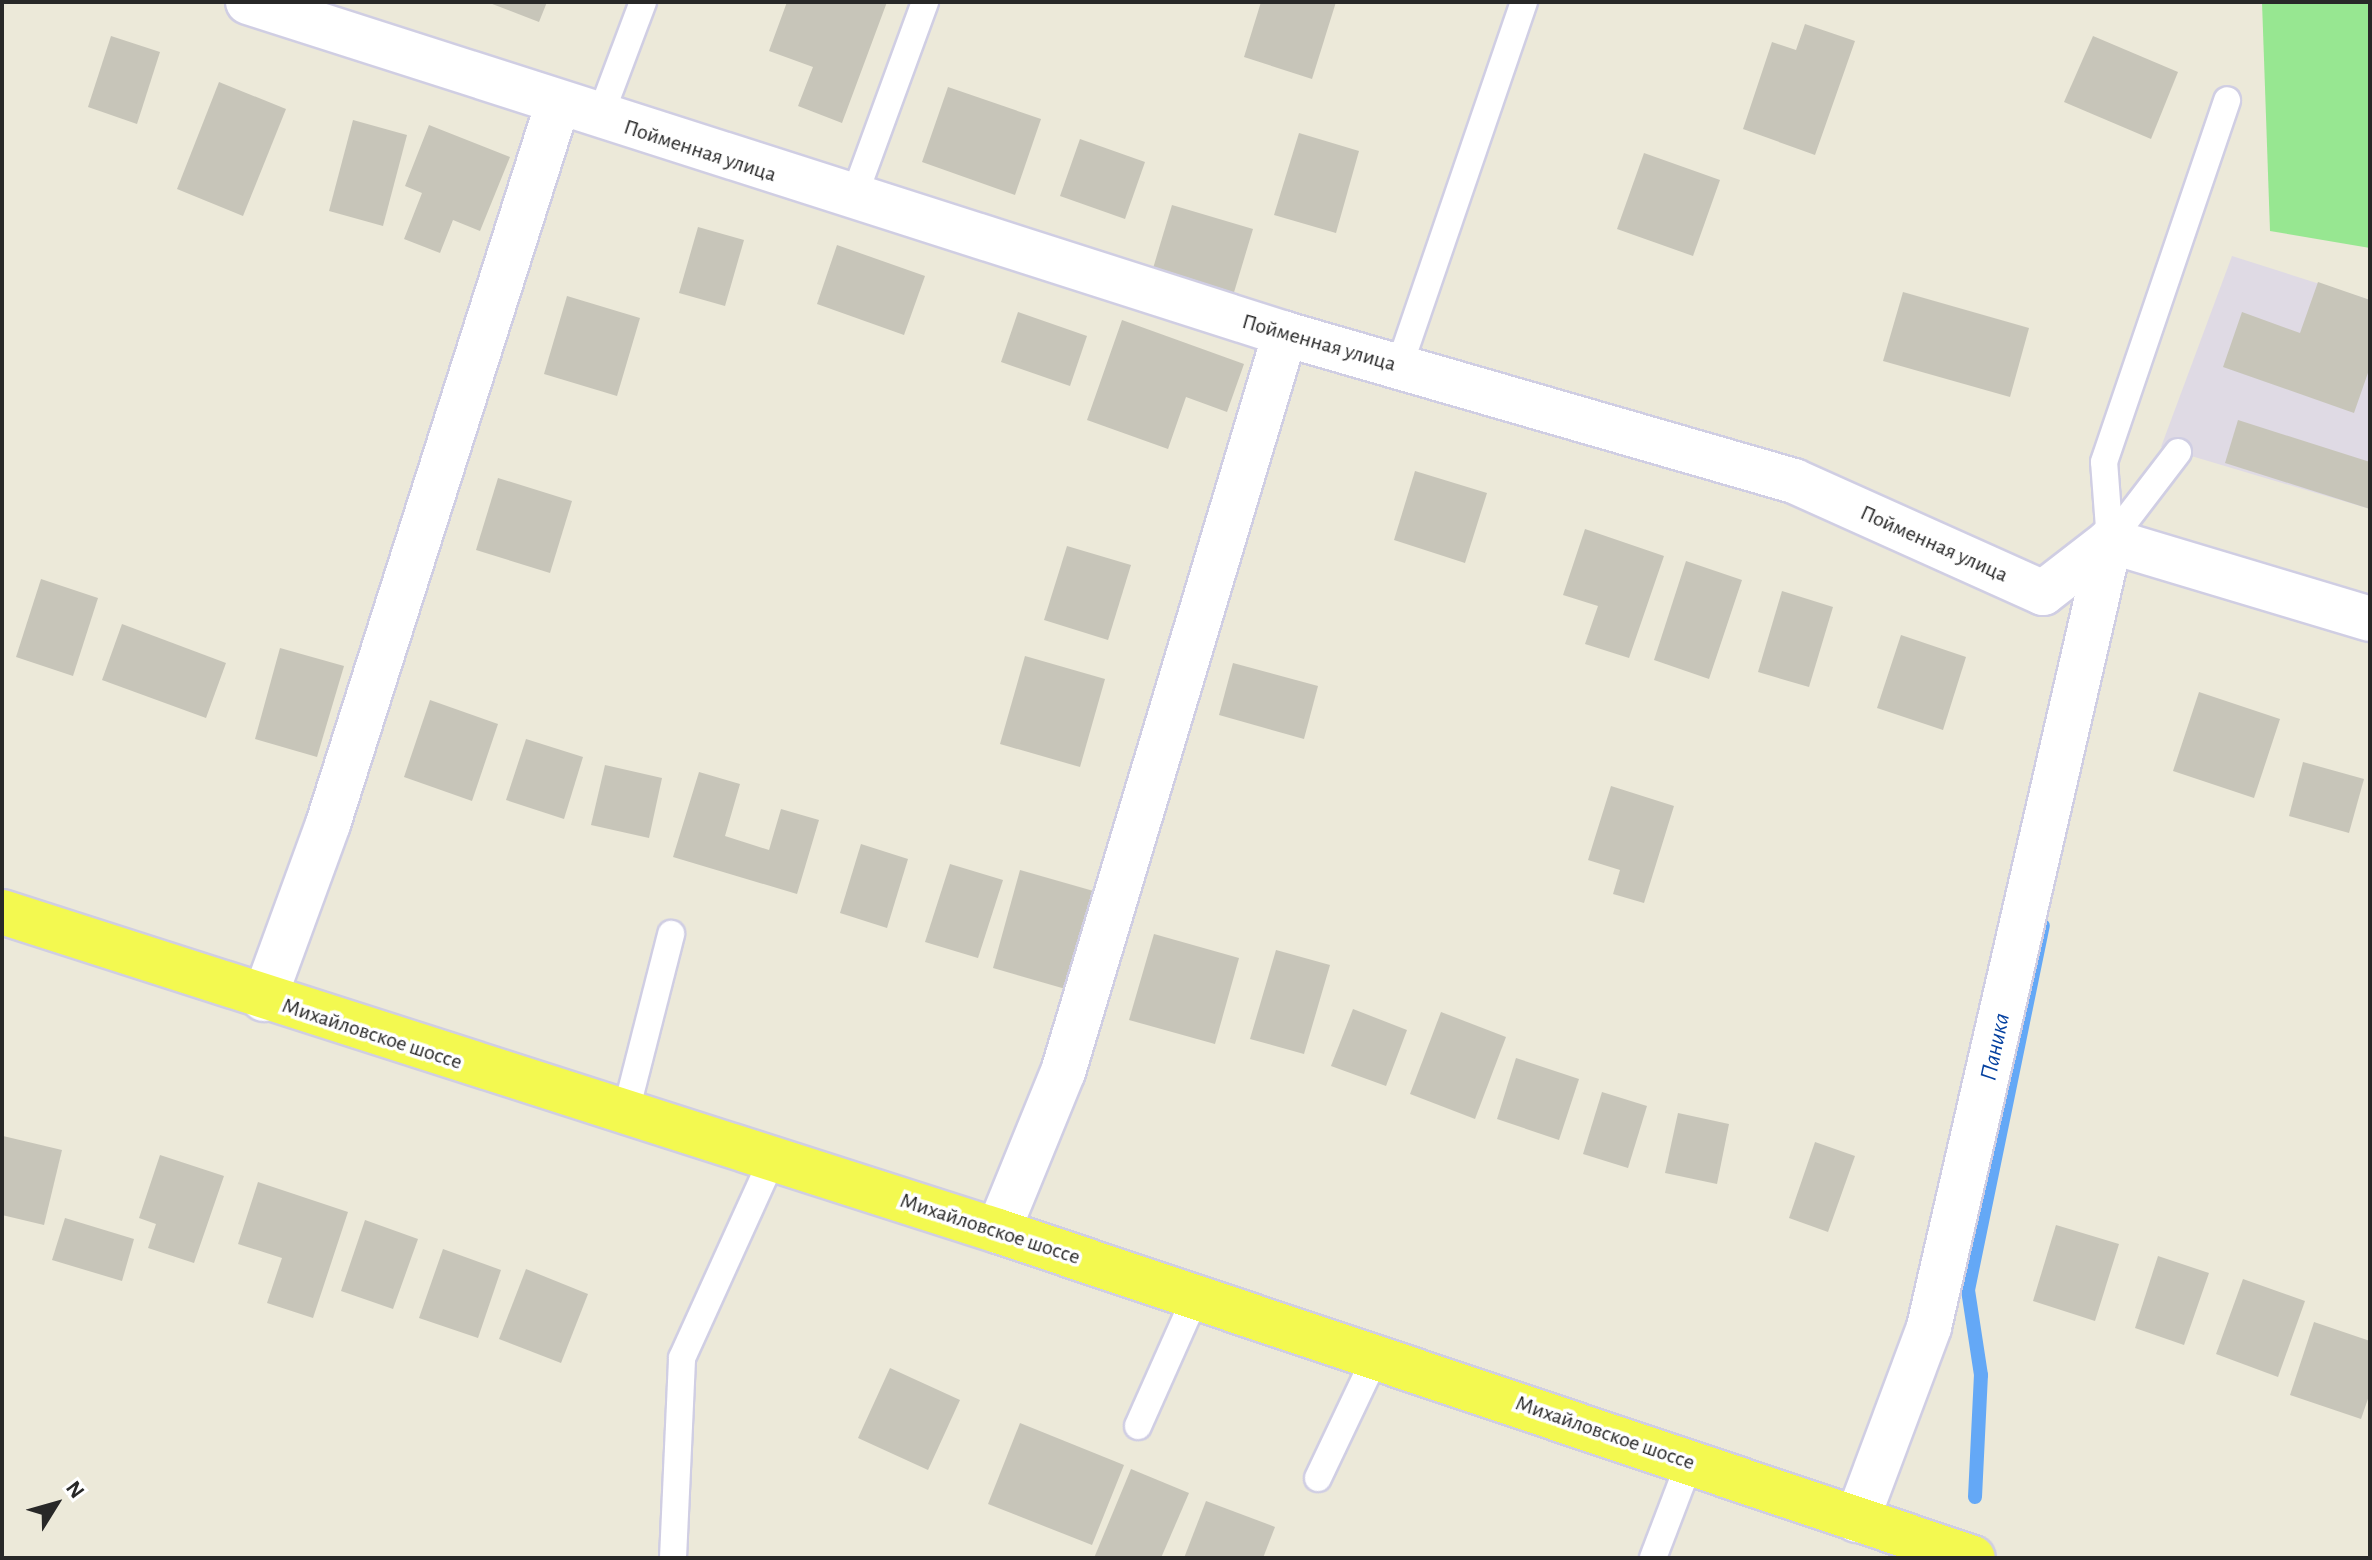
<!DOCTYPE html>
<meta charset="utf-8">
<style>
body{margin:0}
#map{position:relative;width:2372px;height:1560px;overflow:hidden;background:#ece9d9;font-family:"Alegreya Sans",sans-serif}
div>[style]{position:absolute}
.industrial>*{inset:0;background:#dfdae4}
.green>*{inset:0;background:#97e791}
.stream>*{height:14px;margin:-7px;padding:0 7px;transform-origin:7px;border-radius:7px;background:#64a8f6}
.building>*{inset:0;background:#c7c5b9}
.roads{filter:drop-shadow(2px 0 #d0cee3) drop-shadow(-2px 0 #d0cee3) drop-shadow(0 2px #d0cee3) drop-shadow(0 -2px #d0cee3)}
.lane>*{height:26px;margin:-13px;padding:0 13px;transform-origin:13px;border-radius:13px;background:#fff}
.street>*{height:44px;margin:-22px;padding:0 22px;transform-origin:22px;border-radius:22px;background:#fff}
.primary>*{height:44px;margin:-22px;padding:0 22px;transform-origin:22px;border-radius:22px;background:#f3f950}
span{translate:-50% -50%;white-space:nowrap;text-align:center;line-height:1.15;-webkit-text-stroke:7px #fff;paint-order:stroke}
.street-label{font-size:22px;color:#282828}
.water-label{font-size:24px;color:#0541a0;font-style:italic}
.frame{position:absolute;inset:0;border:4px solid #282828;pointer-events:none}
.north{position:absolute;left:16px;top:1464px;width:80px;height:80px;-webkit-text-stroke:6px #fff;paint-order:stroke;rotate:53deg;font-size:22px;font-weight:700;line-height:32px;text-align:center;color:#282828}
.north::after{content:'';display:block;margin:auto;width:28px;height:36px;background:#282828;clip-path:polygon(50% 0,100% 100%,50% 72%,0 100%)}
</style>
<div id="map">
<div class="industrial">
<i style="clip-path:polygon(2232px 256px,2370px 300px,2370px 509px,2161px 447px)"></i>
</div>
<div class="green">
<i style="clip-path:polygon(2262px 2px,2370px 2px,2370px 248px,2270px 231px)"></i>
</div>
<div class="stream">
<i style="left:1975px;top:1497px;width:122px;rotate:-87.2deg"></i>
<i style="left:1981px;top:1375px;width:86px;rotate:-98.7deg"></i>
<i style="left:1968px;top:1290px;width:372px;rotate:-78.4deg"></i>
</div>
<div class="building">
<i style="clip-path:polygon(487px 2px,547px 2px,539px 22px)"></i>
<i style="clip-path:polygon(787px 2px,887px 2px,842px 123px,798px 106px,813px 67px,769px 51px)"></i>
<i style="clip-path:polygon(1261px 2px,1336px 2px,1312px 79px,1244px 57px)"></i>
<i style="clip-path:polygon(1805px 24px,1855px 41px,1815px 155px,1743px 129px,1772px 42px,1796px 50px)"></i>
<i style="clip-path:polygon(111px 36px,160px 52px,137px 124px,88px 107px)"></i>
<i style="clip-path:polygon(2093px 36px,2178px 72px,2151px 139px,2064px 102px)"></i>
<i style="clip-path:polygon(219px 82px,286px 109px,243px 216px,177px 189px)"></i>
<i style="clip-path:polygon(948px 87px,1041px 119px,1015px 195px,922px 162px)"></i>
<i style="clip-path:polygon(353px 120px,407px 135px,383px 226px,329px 211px)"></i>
<i style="clip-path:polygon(429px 125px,510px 157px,480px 231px,453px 220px,440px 253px,404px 239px,422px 193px,405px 186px)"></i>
<i style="clip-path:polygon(1299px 133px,1359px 151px,1336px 233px,1274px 215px)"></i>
<i style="clip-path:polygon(1080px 139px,1145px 162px,1125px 219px,1060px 196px)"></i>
<i style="clip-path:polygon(1644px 153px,1720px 180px,1693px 256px,1617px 229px)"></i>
<i style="clip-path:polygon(1172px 205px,1253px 229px,1232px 299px,1151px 275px)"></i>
<i style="clip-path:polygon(698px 227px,744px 240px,725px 306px,679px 293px)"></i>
<i style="clip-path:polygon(837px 245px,925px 276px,904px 335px,817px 304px)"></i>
<i style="clip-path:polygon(2318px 282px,2370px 300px,2370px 367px,2354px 413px,2223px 367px,2242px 312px,2300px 333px)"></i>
<i style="clip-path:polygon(1903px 292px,2029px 328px,2010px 397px,1883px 361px)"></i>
<i style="clip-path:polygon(567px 296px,640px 318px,617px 396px,544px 374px)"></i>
<i style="clip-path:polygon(1018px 312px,1087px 336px,1070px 386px,1001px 362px)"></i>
<i style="clip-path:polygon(1122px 320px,1244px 364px,1227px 412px,1186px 397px,1168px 449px,1087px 420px)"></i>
<i style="clip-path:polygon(2238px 420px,2370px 462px,2370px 509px,2225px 463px)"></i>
<i style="clip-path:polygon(1415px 471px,1487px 493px,1465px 563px,1394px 540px)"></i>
<i style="clip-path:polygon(498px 478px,572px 501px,550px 573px,476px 550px)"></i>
<i style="clip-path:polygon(1585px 529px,1664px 556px,1629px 658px,1585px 644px,1598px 606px,1563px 595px)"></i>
<i style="clip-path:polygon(1067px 546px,1131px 565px,1108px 640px,1044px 620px)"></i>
<i style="clip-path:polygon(1686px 561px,1742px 580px,1709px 679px,1654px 660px)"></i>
<i style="clip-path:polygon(41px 579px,98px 598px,73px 676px,16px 657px)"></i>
<i style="clip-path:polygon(1782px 591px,1833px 607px,1809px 687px,1758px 672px)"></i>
<i style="clip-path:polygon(122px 624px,226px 663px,206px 718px,102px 680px)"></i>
<i style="clip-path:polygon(1901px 635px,1966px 657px,1943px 730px,1877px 708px)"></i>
<i style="clip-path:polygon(280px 648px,344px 666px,317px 757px,255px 739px)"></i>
<i style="clip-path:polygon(1025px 656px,1105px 679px,1080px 767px,1000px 744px)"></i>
<i style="clip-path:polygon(1233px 663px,1318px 686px,1304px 739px,1219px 715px)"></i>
<i style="clip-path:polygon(2199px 692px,2280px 719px,2254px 798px,2173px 771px)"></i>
<i style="clip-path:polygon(430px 700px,498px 724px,472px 801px,404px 777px)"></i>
<i style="clip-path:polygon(526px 739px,583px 757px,564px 819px,506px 800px)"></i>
<i style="clip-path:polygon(2303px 762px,2364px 779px,2349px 833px,2289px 816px)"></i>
<i style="clip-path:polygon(605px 765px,662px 778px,649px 838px,591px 825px)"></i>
<i style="clip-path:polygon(699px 772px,740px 784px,725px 836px,769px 850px,781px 809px,819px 820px,797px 894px,673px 857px)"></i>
<i style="clip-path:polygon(1611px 786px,1674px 806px,1644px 903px,1613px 894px,1620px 870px,1588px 860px)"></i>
<i style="clip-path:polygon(861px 844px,908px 859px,887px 928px,840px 913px)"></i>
<i style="clip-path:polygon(950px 864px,1003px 880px,978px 958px,925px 942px)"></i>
<i style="clip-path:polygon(1020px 870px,1104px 894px,1076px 992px,993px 968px)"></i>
<i style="clip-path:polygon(1154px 934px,1239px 958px,1215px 1044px,1129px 1020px)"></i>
<i style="clip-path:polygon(1276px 950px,1330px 965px,1304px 1054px,1250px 1039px)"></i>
<i style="clip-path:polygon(1353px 1009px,1407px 1030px,1386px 1086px,1331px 1066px)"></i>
<i style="clip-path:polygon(1441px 1012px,1506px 1037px,1475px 1119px,1410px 1094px)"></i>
<i style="clip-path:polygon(1516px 1058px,1579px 1079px,1559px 1140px,1497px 1119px)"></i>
<i style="clip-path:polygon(1602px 1092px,1647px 1106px,1628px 1168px,1583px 1154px)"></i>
<i style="clip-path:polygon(1678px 1113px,1729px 1124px,1717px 1184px,1665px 1173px)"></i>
<i style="clip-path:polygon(3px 1136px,62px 1150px,44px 1225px,2px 1215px)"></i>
<i style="clip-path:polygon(1815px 1142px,1855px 1156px,1828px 1232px,1789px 1218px)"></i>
<i style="clip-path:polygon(160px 1155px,224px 1176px,194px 1263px,148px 1248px,156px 1224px,139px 1218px)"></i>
<i style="clip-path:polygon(258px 1182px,348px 1212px,313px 1318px,267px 1303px,282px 1258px,238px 1244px)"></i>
<i style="clip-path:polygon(65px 1218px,134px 1239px,122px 1281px,52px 1260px)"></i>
<i style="clip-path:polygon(365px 1220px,418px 1239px,393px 1309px,341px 1291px)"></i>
<i style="clip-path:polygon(2056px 1225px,2119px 1244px,2095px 1321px,2033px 1301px)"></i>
<i style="clip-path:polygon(443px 1249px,501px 1270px,478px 1338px,419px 1318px)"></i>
<i style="clip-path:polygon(2158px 1256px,2209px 1273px,2184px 1345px,2135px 1328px)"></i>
<i style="clip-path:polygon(526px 1269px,588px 1294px,561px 1363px,499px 1339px)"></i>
<i style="clip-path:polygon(2243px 1279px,2305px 1301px,2278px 1377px,2216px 1354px)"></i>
<i style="clip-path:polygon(2314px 1322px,2370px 1341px,2370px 1393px,2361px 1419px,2290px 1395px)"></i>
<i style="clip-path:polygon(890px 1368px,960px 1400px,928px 1470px,858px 1438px)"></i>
<i style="clip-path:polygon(1020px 1423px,1124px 1465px,1092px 1545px,988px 1504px)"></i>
<i style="clip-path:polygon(1131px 1469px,1189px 1493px,1161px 1558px,1094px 1558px)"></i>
<i style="clip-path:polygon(1206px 1501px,1275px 1527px,1263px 1558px,1184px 1558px)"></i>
</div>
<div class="roads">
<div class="lane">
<i style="left:599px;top:119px;width:125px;rotate:-69.4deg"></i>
<i style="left:853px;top:199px;width:210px;rotate:-69.9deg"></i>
<i style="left:1399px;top:367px;width:386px;rotate:-71.1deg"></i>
<i style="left:2110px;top:541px;width:79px;rotate:-94.3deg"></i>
<i style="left:2104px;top:462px;width:382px;rotate:-71.2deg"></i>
<i style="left:2110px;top:541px;width:112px;rotate:-52.6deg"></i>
<i style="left:625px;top:1115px;width:187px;rotate:-75.7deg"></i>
<i style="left:1138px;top:1426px;width:142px;rotate:-66deg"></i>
<i style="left:1318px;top:1478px;width:135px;rotate:-64.6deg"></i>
<i style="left:673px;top:1558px;width:200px;rotate:-87.4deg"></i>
<i style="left:682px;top:1358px;width:217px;rotate:-65.6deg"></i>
<i style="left:1653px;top:1558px;width:104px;rotate:-69.1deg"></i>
</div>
<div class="street">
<i style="left:248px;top:2px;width:1089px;rotate:17.75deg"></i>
<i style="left:1285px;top:334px;width:530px;rotate:16.11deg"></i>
<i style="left:1794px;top:481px;width:273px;rotate:24.2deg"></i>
<i style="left:2043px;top:593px;width:85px;rotate:-37.8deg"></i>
<i style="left:2110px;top:541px;width:271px;rotate:16.7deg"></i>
<i style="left:264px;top:999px;width:186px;rotate:-69.9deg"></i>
<i style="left:328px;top:824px;width:754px;rotate:-72.31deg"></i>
<i style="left:998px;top:1231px;width:172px;rotate:-67.8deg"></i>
<i style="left:1063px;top:1072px;width:771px;rotate:-73.26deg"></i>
<i style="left:1857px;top:1520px;width:206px;rotate:-69.5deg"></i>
<i style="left:1929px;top:1327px;width:807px;rotate:-77.03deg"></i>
</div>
<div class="primary">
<i style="left:2px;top:912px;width:1046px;rotate:17.76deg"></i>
<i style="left:998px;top:1231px;width:1028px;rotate:18.54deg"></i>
</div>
</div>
<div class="street-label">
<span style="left:700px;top:151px;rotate:18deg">Пойменная улица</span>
<span style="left:1319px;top:343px;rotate:16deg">Пойменная улица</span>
<span style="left:1934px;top:544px;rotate:24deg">Пойменная улица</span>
<span style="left:372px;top:1034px;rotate:18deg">Михайловское шоссе</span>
<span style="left:990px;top:1229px;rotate:18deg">Михайловское шоссе</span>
<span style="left:1605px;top:1433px;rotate:19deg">Михайловское шоссе</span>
</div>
<div class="water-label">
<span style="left:1996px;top:1047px;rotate:-78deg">Паника</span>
</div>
<div class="frame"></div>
<div class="north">N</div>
</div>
